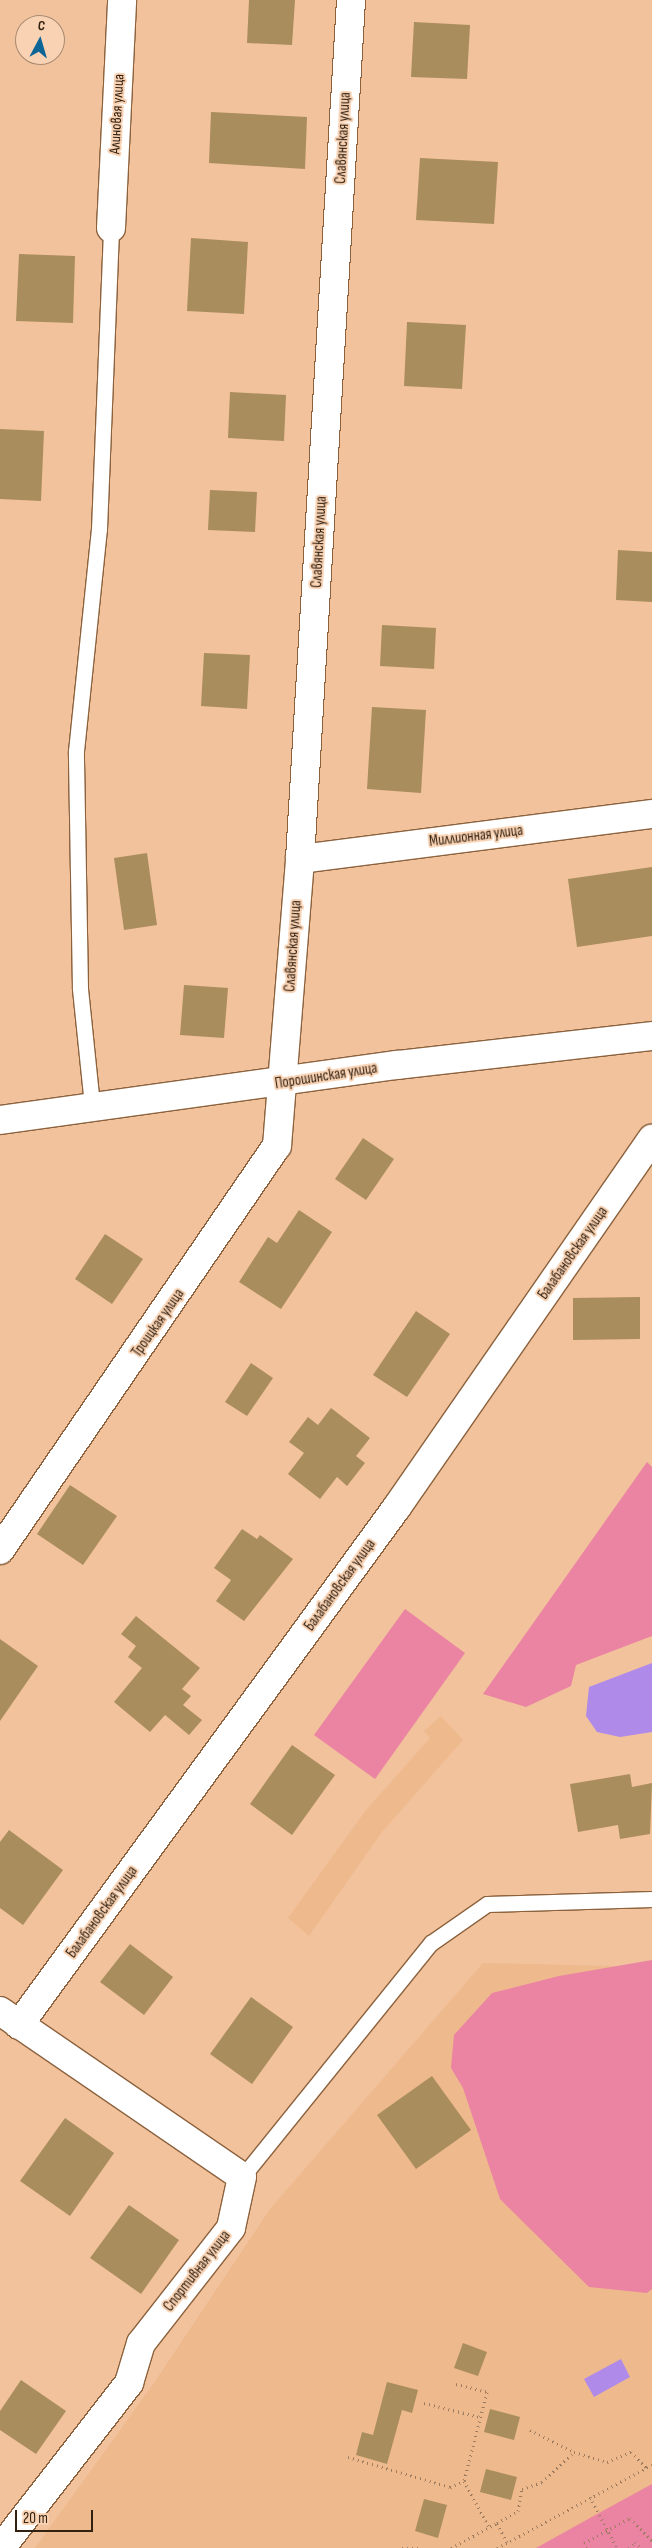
<!DOCTYPE html>
<meta charset="utf-8">
<style>
body{margin:0}
#map{position:relative;width:652px;height:2548px;overflow:hidden;background:#f2c29c;font-family:"Sofia Sans Condensed",sans-serif}
div>[style]{position:absolute}
.built>*{inset:0;background:#eeb98d}
.green>*{inset:0;background:#eb83a3}
.water>*{inset:0;background:#af8ae9}
.building>*{inset:0;background:#aa8d5c}
.path>*{height:3px;margin-top:-1.5px;transform-origin:0;background:repeating-linear-gradient(90deg,#9c7a5e 0 1px,transparent 0 5px)}
.roads{filter:drop-shadow(1px 0 #8c623e) drop-shadow(-1px 0 #8c623e) drop-shadow(0 1px #8c623e) drop-shadow(0 -1px #8c623e)}
.lane>*{height:15px;margin:-7.5px;padding:0 7.5px;transform-origin:7.5px;border-radius:7.5px;background:#fff}
.street>*{height:28px;margin:-14px;padding:0 14px;transform-origin:14px;border-radius:14px;background:#fff}
span{translate:-50% -50%;white-space:nowrap;text-align:center;line-height:1.15;-webkit-text-stroke:4px #f8d2b3;paint-order:stroke}
.street-label{font-size:15px;color:#322011}
.north{position:absolute;left:15px;top:15px;width:50px;height:50px;box-sizing:border-box;background:#f8d2b3;border:1px solid #a98b72;border-radius:50%;rotate:6deg;font-size:14px;font-weight:700;line-height:20px;text-align:center;color:#322011}
.north::after{content:'';display:block;margin:auto;width:18px;height:22px;background:#0d6596;clip-path:polygon(50% 0,100% 100%,50% 72%,0 100%)}
.scale{position:absolute;left:15px;top:2510px;width:78px;height:22px;box-sizing:border-box;border:2px solid #322011;border-top:0;padding-left:6px;font-size:15px;line-height:18px;white-space:nowrap;color:#322011;-webkit-text-stroke:4px #f8d2b3;paint-order:stroke}
</style>
<div id="map">
<div class="built">
<i style="clip-path:polygon(441px 1716px,463px 1740px,382px 1832px,309px 1936px,288px 1918px,366px 1810px,430px 1738px,424px 1731px)"></i>
<i style="clip-path:polygon(483px 1963px,652px 1967px,652px 2548px,35px 2548px,156px 2380px,270px 2209px)"></i>
</div>
<div class="green">
<i style="clip-path:polygon(647px 1462px,652px 1467px,652px 1636px,576px 1665px,571px 1686px,526px 1707px,483px 1694px)"></i>
<i style="clip-path:polygon(405px 1609px,465px 1653px,375px 1779px,314px 1735px)"></i>
<i style="clip-path:polygon(652px 1960px,652px 2289px,647px 2293px,589px 2287px,500px 2199px,463px 2088px,451px 2068px,454px 2035px,492px 1993px,559px 1976px)"></i>
<i style="clip-path:polygon(652px 2484px,652px 2548px,536px 2548px,599px 2513px)"></i>
</div>
<div class="water">
<i style="clip-path:polygon(652px 1663px,652px 1732px,620px 1737px,597px 1732px,586px 1716px,589px 1687px)"></i>
<i style="clip-path:polygon(621px 2359px,630px 2377px,594px 2397px,584px 2379px)"></i>
</div>
<div class="building">
<i style="clip-path:polygon(249px 0,295px 0,292px 45px,247px 43px)"></i>
<i style="clip-path:polygon(414px 22px,470px 25px,467px 79px,411px 77px)"></i>
<i style="clip-path:polygon(211px 112px,307px 117px,305px 169px,209px 163px)"></i>
<i style="clip-path:polygon(420px 158px,498px 162px,494px 224px,416px 220px)"></i>
<i style="clip-path:polygon(191px 238px,248px 242px,244px 314px,187px 311px)"></i>
<i style="clip-path:polygon(19px 254px,75px 256px,73px 323px,16px 321px)"></i>
<i style="clip-path:polygon(407px 322px,466px 325px,462px 389px,404px 386px)"></i>
<i style="clip-path:polygon(230px 392px,286px 395px,284px 441px,228px 438px)"></i>
<i style="clip-path:polygon(0 429px,44px 431px,41px 501px,0 499px)"></i>
<i style="clip-path:polygon(210px 490px,257px 492px,255px 532px,208px 530px)"></i>
<i style="clip-path:polygon(618px 550px,652px 552px,652px 602px,616px 600px)"></i>
<i style="clip-path:polygon(382px 625px,436px 628px,434px 669px,380px 666px)"></i>
<i style="clip-path:polygon(204px 653px,250px 655px,247px 709px,201px 706px)"></i>
<i style="clip-path:polygon(372px 707px,426px 710px,421px 793px,367px 789px)"></i>
<i style="clip-path:polygon(147px 853px,157px 925px,124px 930px,114px 858px)"></i>
<i style="clip-path:polygon(652px 867px,652px 936px,577px 947px,568px 879px)"></i>
<i style="clip-path:polygon(184px 985px,228px 988px,224px 1038px,180px 1035px)"></i>
<i style="clip-path:polygon(363px 1138px,394px 1159px,366px 1200px,335px 1179px)"></i>
<i style="clip-path:polygon(299px 1210px,332px 1232px,281px 1309px,239px 1282px,268px 1237px,277px 1243px)"></i>
<i style="clip-path:polygon(105px 1234px,143px 1259px,112px 1304px,75px 1279px)"></i>
<i style="clip-path:polygon(640px 1297px,640px 1339px,573px 1340px,573px 1298px)"></i>
<i style="clip-path:polygon(416px 1311px,450px 1334px,407px 1397px,373px 1375px)"></i>
<i style="clip-path:polygon(251px 1363px,273px 1378px,247px 1416px,225px 1402px)"></i>
<i style="clip-path:polygon(331px 1408px,370px 1438px,356px 1456px,365px 1463px,347px 1486px,337px 1477px,320px 1499px,288px 1474px,304px 1453px,289px 1442px,308px 1417px,318px 1425px)"></i>
<i style="clip-path:polygon(70px 1485px,117px 1516px,83px 1565px,37px 1534px)"></i>
<i style="clip-path:polygon(242px 1529px,257px 1539px,260px 1535px,293px 1559px,244px 1621px,216px 1601px,231px 1580px,214px 1568px)"></i>
<i style="clip-path:polygon(136px 1616px,200px 1668px,182px 1689px,191px 1696px,183px 1705px,202px 1720px,189px 1735px,165px 1715px,150px 1732px,114px 1702px,142px 1668px,128px 1657px,136px 1646px,121px 1634px)"></i>
<i style="clip-path:polygon(0 1639px,38px 1666px,0 1721px)"></i>
<i style="clip-path:polygon(292px 1745px,335px 1775px,292px 1835px,250px 1804px)"></i>
<i style="clip-path:polygon(630px 1774px,632px 1787px,652px 1783px,650px 1834px,620px 1839px,618px 1825px,578px 1832px,570px 1784px)"></i>
<i style="clip-path:polygon(9px 1830px,63px 1870px,23px 1925px,0 1908px,0 1842px)"></i>
<i style="clip-path:polygon(130px 1944px,173px 1977px,144px 2015px,100px 1982px)"></i>
<i style="clip-path:polygon(251px 1997px,293px 2027px,252px 2084px,210px 2054px)"></i>
<i style="clip-path:polygon(432px 2076px,471px 2130px,416px 2169px,377px 2115px)"></i>
<i style="clip-path:polygon(65px 2118px,114px 2153px,70px 2216px,20px 2181px)"></i>
<i style="clip-path:polygon(129px 2205px,179px 2240px,141px 2294px,90px 2258px)"></i>
<i style="clip-path:polygon(463px 2343px,487px 2352px,478px 2376px,454px 2368px)"></i>
<i style="clip-path:polygon(21px 2380px,66px 2411px,36px 2454px,0 2430px,0 2411px)"></i>
<i style="clip-path:polygon(387px 2382px,418px 2390px,412px 2413px,402px 2410px,387px 2464px,356px 2455px,362px 2432px,373px 2435px)"></i>
<i style="clip-path:polygon(490px 2409px,520px 2417px,514px 2440px,484px 2432px)"></i>
<i style="clip-path:polygon(486px 2469px,517px 2477px,511px 2500px,480px 2492px)"></i>
<i style="clip-path:polygon(424px 2499px,447px 2505px,438px 2538px,415px 2531px)"></i>
</div>
<div class="path">
<i style="left:456px;top:2384px;width:32px;rotate:14deg"></i>
<i style="left:487px;top:2392px;width:92px;rotate:104.5deg"></i>
<i style="left:464px;top:2481px;width:52px;rotate:61.5deg"></i>
<i style="left:424px;top:2403px;width:58px;rotate:14deg"></i>
<i style="left:530px;top:2430px;width:49px;rotate:26.6deg"></i>
<i style="left:348px;top:2457px;width:106px;rotate:16.4deg"></i>
<i style="left:450px;top:2487px;width:15px;rotate:-23deg"></i>
<i style="left:590px;top:2497px;width:58px;rotate:62.1deg"></i>
<i style="left:507px;top:2542px;width:21px;rotate:-118deg"></i>
<i style="left:497px;top:2523px;width:24px;rotate:-30deg"></i>
<i style="left:518px;top:2511px;width:22px;rotate:-80deg"></i>
<i style="left:522px;top:2489px;width:21px;rotate:-19deg"></i>
<i style="left:542px;top:2482px;width:44px;rotate:-43.2deg"></i>
<i style="left:574px;top:2452px;width:34px;rotate:17deg"></i>
<i style="left:607px;top:2462px;width:26px;rotate:-23deg"></i>
<i style="left:631px;top:2452px;width:23px;rotate:45deg"></i>
<i style="left:402px;top:2548px;width:18px"></i>
<i style="left:451px;top:2548px;width:52px;rotate:-28.5deg"></i>
<i style="left:497px;top:2548px;width:176px;rotate:-28.2deg"></i>
<i style="left:586px;top:2548px;width:5px;rotate:-112deg"></i>
<i style="left:584px;top:2543px;width:52px;rotate:-28.5deg"></i>
<i style="left:630px;top:2518px;width:32px;rotate:46deg"></i>
<i style="left:629px;top:2548px;width:8px;rotate:-45deg"></i>
<i style="left:635px;top:2542px;width:8px;rotate:45deg"></i>
</div>
<div class="roads">
<div class="lane">
<i style="left:92px;top:1105px;width:118px;rotate:-95.9deg"></i>
<i style="left:80px;top:988px;width:237px;rotate:-91deg"></i>
<i style="left:76px;top:751px;width:223px;rotate:-84.1deg"></i>
<i style="left:99px;top:529px;width:301px;rotate:-87.7deg"></i>
<i style="left:242px;top:2177px;width:301px;rotate:-51.1deg"></i>
<i style="left:431px;top:1943px;width:68px;rotate:-34.9deg"></i>
<i style="left:487px;top:1904px;width:165px;rotate:-1.7deg"></i>
</div>
<div class="street">
<i style="left:111px;top:228px;width:228px;rotate:-87.2deg"></i>
<i style="left:300px;top:859px;width:355px;rotate:-7.3deg"></i>
<i style="left:0;top:1120px;width:401px;rotate:-7.9deg"></i>
<i style="left:397px;top:1065px;width:257px;rotate:-6.5deg"></i>
<i style="left:0;top:1550px;width:490px;rotate:-55.6deg"></i>
<i style="left:277px;top:1146px;width:288px;rotate:-85.4deg"></i>
<i style="left:300px;top:859px;width:861px;rotate:-86.6deg"></i>
<i style="left:0;top:2011px;width:293px;rotate:34.4deg"></i>
<i style="left:242px;top:2177px;width:52px;rotate:102.2deg"></i>
<i style="left:231px;top:2228px;width:146px;rotate:128deg"></i>
<i style="left:141px;top:2343px;width:42px;rotate:106.7deg"></i>
<i style="left:129px;top:2383px;width:209px;rotate:127.8deg"></i>
<i style="left:19px;top:2025px;width:641px;rotate:-53.88deg"></i>
<i style="left:397px;top:1507px;width:448px;rotate:-55.3deg"></i>
</div>
</div>
<div class="street-label">
<span style="left:117px;top:114px;rotate:-87deg">Алиновая улица</span>
<span style="left:343px;top:138px;rotate:-87deg">Славянская улица</span>
<span style="left:319px;top:542px;rotate:-87deg">Славянская улица</span>
<span style="left:476px;top:836px;rotate:-7deg">Миллионная улица</span>
<span style="left:293px;top:946px;rotate:-86deg">Славянская улица</span>
<span style="left:326px;top:1076px;rotate:-9deg">Порошинская улица</span>
<span style="left:573px;top:1253px;rotate:-55deg">Балабановская улица</span>
<span style="left:158px;top:1323px;rotate:-55deg">Троицкая улица</span>
<span style="left:340px;top:1585px;rotate:-54deg">Балабановская улица</span>
<span style="left:102px;top:1912px;rotate:-54deg">Балабановская улица</span>
<span style="left:197px;top:2271px;rotate:-52deg">Спортивная улица</span>
</div>
<div class="north">С</div>
<div class="scale">20 m</div>
</div>
